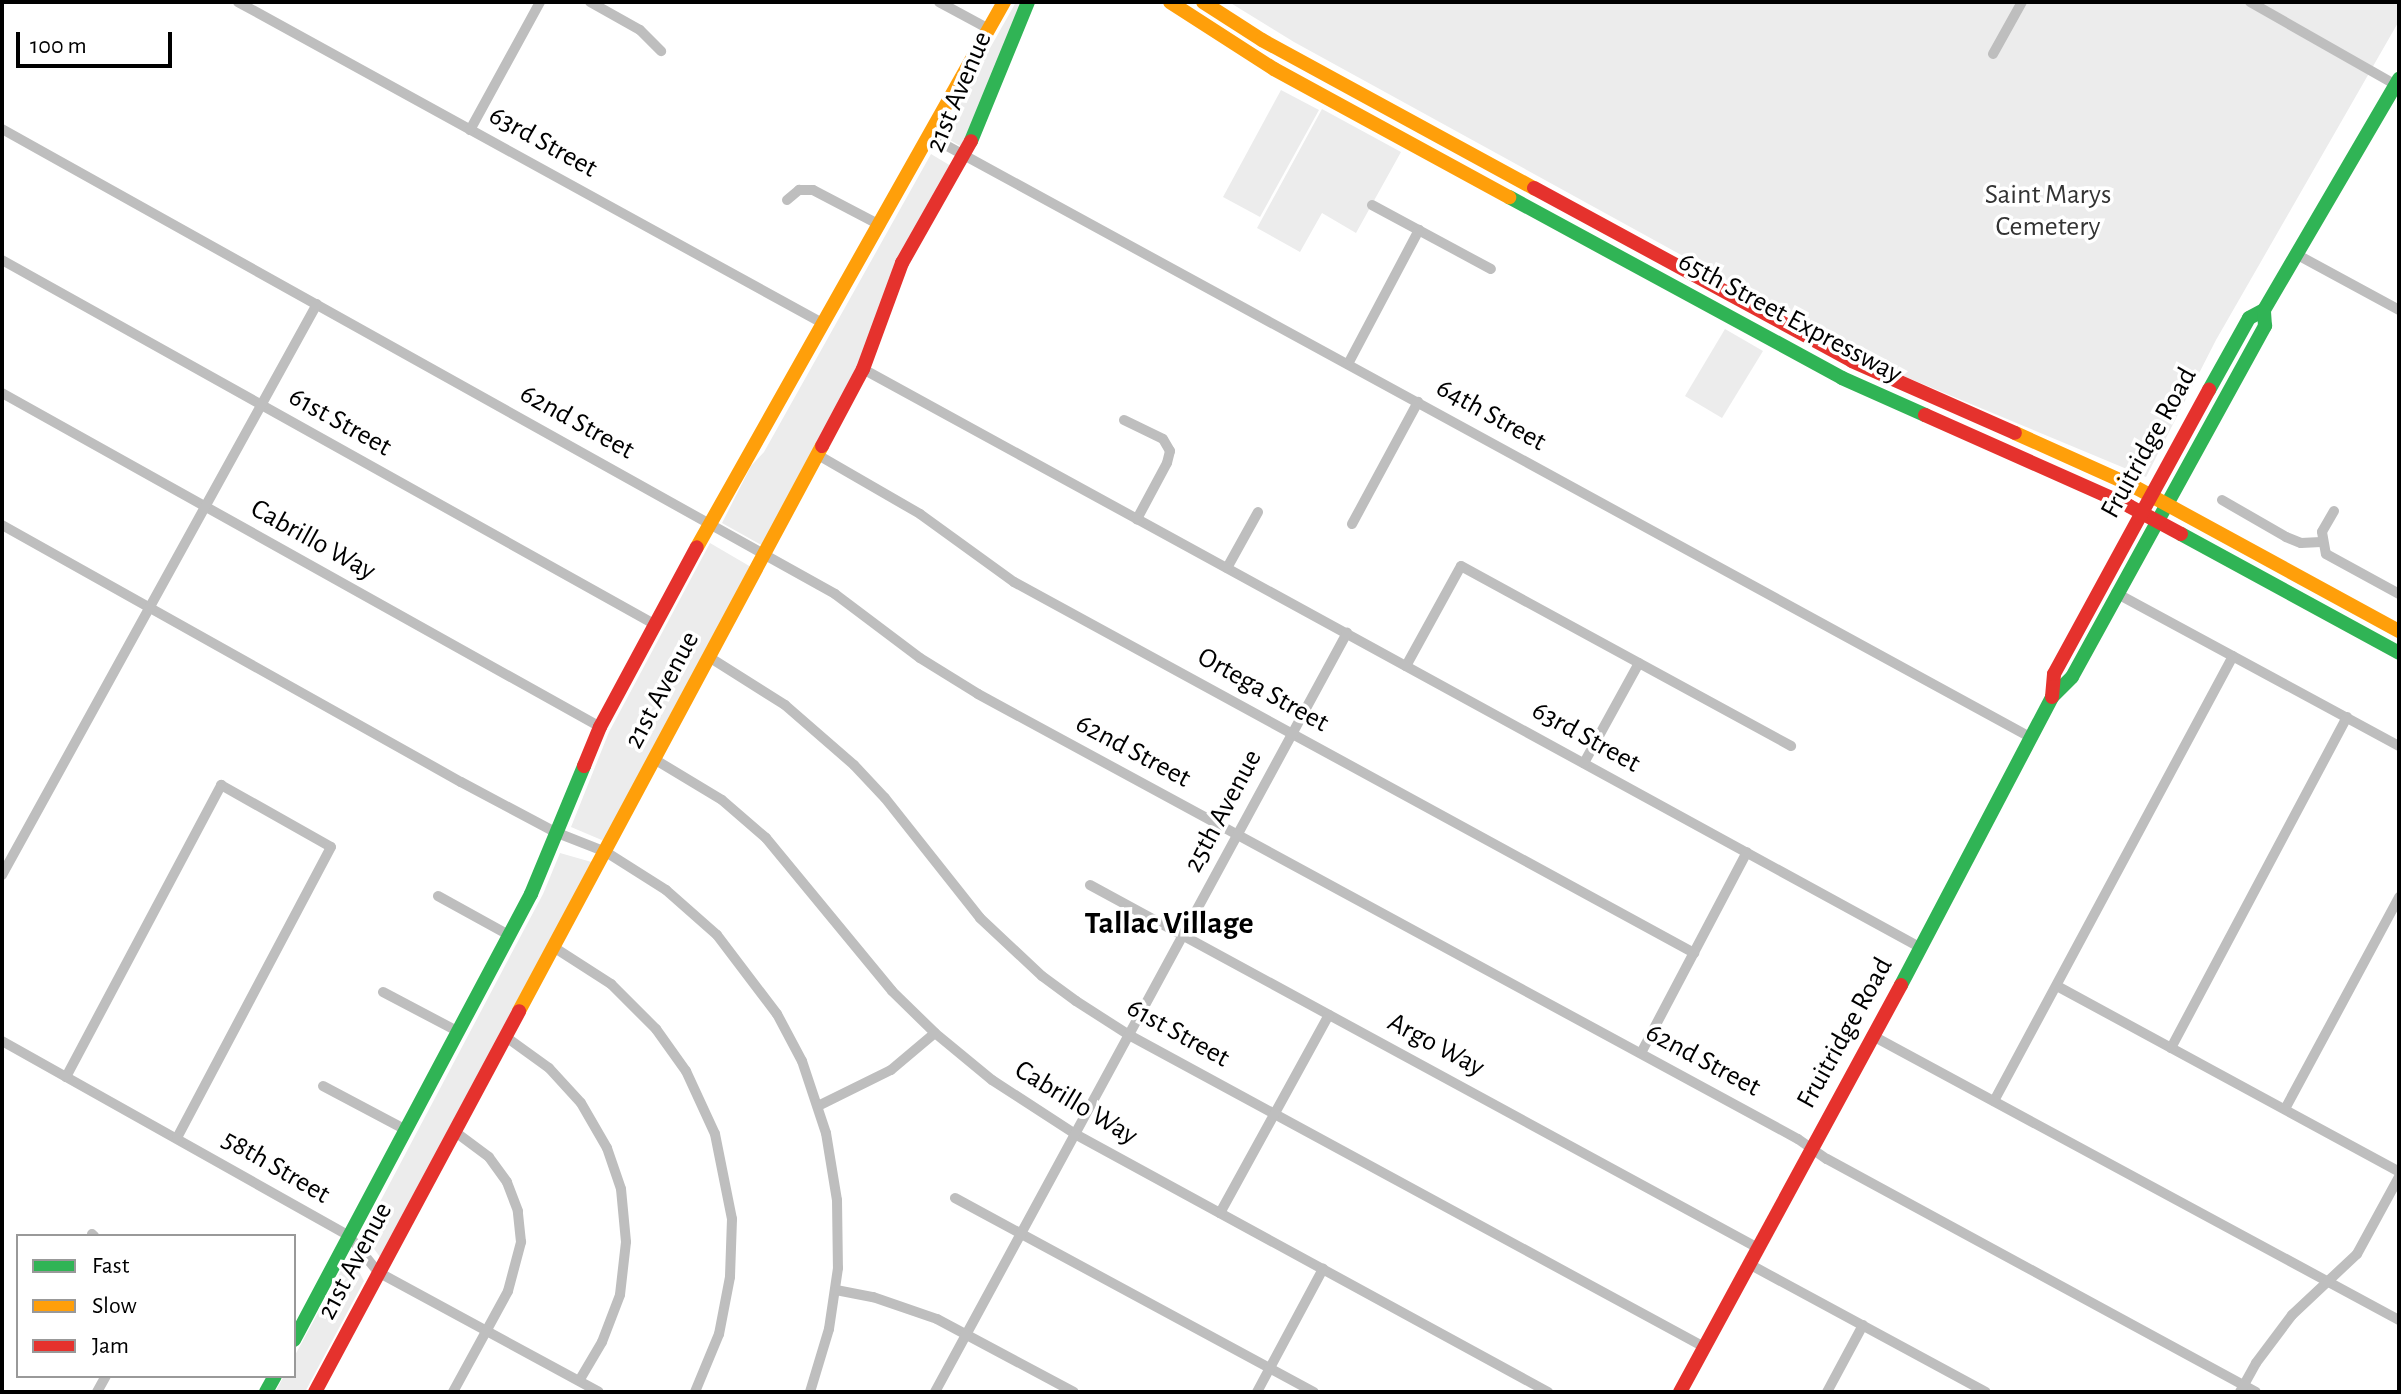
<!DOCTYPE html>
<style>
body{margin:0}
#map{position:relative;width:2401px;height:1394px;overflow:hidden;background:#fff;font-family:"Alegreya Sans",sans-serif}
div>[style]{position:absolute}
.green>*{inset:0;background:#ececec}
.street>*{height:10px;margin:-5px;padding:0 5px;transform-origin:5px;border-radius:5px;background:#bebebe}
.fast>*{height:14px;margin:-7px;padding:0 7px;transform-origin:7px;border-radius:7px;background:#30b455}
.slow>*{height:14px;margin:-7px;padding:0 7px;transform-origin:7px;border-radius:7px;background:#ff9f0a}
.jam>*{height:14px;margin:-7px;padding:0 7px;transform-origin:7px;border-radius:7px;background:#e5322d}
span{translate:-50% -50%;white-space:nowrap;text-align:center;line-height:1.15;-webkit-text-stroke:7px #fff;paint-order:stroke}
.street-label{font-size:28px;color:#000}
.park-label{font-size:28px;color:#333}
.quarter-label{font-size:32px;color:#000;font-weight:700}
.frame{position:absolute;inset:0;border:4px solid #000;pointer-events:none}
.legend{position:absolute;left:16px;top:1234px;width:280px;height:144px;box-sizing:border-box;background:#fff;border:2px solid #999;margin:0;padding:10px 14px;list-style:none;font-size:24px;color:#000}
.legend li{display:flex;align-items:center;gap:16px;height:40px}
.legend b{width:40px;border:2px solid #999}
.scale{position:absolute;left:16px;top:32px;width:156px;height:36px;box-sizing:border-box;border:4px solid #000;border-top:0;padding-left:10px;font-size:24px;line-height:28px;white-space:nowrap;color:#000;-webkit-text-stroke:6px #fff;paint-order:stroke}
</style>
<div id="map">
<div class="green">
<i style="clip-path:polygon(1016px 2px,1022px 2px,962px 147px,941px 135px)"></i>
<i style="clip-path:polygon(1229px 2px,2399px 2px,2399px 21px,2216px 340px,2146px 477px,1894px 372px,1294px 42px)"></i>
<i style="clip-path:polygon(1281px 90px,1319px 110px,1260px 217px,1223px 197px)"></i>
<i style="clip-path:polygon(1322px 109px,1401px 152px,1356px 233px,1322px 213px,1300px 252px,1257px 228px)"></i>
<i style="clip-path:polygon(931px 154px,951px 166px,859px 367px,765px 547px,722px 523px,751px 466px,764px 452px)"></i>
<i style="clip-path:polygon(1725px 329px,1763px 351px,1722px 418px,1685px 396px)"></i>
<i style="clip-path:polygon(710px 543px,751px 567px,604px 841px,571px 827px,609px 732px)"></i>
<i style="clip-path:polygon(560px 853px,595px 863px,380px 1257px,363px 1234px,543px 894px)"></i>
<i style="clip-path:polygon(350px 1254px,364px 1281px,305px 1392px,275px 1392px,284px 1376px,294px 1376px,294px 1357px)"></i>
</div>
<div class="street">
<i style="left:238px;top:2px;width:669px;rotate:28.79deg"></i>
<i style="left:590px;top:2px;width:57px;rotate:29.2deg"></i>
<i style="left:640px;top:30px;width:30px;rotate:45deg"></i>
<i style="left:939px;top:2px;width:57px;rotate:28.4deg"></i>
<i style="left:2250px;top:2px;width:168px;rotate:29.6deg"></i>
<i style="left:1993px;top:54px;width:60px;rotate:-60.9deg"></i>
<i style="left:2px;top:129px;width:954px;rotate:29.17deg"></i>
<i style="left:835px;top:594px;width:106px;rotate:37deg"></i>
<i style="left:920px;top:658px;width:68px;rotate:31.8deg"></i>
<i style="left:978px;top:694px;width:933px;rotate:28.49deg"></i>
<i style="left:1798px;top:1139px;width:35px;rotate:35deg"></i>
<i style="left:1827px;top:1159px;width:488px;rotate:28.5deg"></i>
<i style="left:470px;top:130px;width:146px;rotate:-61.3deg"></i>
<i style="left:929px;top:136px;width:1254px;rotate:28.63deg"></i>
<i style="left:787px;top:200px;width:16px;rotate:-40deg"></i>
<i style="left:799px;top:190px;width:14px"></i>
<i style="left:813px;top:190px;width:76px;rotate:27.6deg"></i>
<i style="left:1372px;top:205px;width:135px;rotate:28.3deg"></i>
<i style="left:2296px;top:254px;width:117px;rotate:28.5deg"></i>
<i style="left:2px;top:260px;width:747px;rotate:29.17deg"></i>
<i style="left:1348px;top:364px;width:152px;rotate:-62.1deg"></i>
<i style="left:863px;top:369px;width:1206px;rotate:28.69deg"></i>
<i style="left:2px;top:393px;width:685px;rotate:29.18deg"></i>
<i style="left:1124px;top:420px;width:43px;rotate:26deg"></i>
<i style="left:1163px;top:439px;width:14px;rotate:60deg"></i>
<i style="left:1170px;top:451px;width:12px;rotate:104deg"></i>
<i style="left:1167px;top:463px;width:64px;rotate:118.2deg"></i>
<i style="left:818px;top:455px;width:118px;rotate:30deg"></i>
<i style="left:920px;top:514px;width:116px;rotate:35.9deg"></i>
<i style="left:1014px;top:582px;width:775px;rotate:28.62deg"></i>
<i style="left:2222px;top:500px;width:74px;rotate:30deg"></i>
<i style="left:2286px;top:537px;width:16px;rotate:22deg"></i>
<i style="left:2301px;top:543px;width:20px;rotate:-3deg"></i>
<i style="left:2334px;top:511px;width:24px;rotate:120deg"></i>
<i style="left:2322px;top:532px;width:22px;rotate:80deg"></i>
<i style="left:2326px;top:554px;width:83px;rotate:28.7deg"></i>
<i style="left:1352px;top:524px;width:139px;rotate:-61.6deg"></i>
<i style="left:2px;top:525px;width:526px;rotate:29.25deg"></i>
<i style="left:461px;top:782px;width:106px;rotate:28deg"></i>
<i style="left:555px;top:832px;width:55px;rotate:21.4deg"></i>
<i style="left:606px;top:852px;width:71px;rotate:32.3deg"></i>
<i style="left:666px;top:890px;width:68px;rotate:41.4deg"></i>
<i style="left:717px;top:935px;width:99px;rotate:52.8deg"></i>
<i style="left:777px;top:1014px;width:53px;rotate:62deg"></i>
<i style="left:802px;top:1061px;width:76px;rotate:71.6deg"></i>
<i style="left:826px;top:1133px;width:68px;rotate:80.7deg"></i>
<i style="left:837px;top:1200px;width:68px;rotate:89.2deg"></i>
<i style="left:838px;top:1268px;width:62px;rotate:98.4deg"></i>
<i style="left:829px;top:1329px;width:66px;rotate:106.8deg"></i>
<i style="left:1227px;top:568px;width:64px;rotate:-61deg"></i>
<i style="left:2116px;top:593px;width:322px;rotate:28.4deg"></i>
<i style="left:709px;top:657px;width:90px;rotate:32.3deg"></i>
<i style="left:785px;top:705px;width:91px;rotate:41deg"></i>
<i style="left:854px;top:765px;width:45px;rotate:46.8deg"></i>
<i style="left:885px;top:798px;width:153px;rotate:51.6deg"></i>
<i style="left:980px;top:918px;width:85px;rotate:43.1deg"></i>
<i style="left:1042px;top:976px;width:42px;rotate:36.3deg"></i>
<i style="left:1076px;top:1001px;width:63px;rotate:32.7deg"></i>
<i style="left:1129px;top:1035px;width:654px;rotate:28.48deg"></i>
<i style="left:1406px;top:666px;width:114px;rotate:-61.2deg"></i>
<i style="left:1461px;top:566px;width:376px;rotate:28.6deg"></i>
<i style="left:654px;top:759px;width:79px;rotate:31.1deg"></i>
<i style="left:722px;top:800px;width:58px;rotate:40.8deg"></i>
<i style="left:766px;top:838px;width:198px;rotate:50.5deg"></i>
<i style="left:892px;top:991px;width:60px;rotate:44.3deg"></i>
<i style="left:935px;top:1033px;width:74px;rotate:39.5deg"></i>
<i style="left:992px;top:1080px;width:99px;rotate:33deg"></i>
<i style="left:1075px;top:1134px;width:539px;rotate:28.61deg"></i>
<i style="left:1584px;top:763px;width:114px;rotate:-61.2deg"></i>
<i style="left:2px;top:875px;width:652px;rotate:-61.12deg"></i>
<i style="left:1090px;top:885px;width:760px;rotate:28.52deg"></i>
<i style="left:438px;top:896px;width:81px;rotate:28.8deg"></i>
<i style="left:555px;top:948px;width:67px;rotate:32.7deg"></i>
<i style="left:611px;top:984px;width:64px;rotate:45deg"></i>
<i style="left:656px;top:1029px;width:52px;rotate:54.5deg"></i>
<i style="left:686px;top:1071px;width:69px;rotate:65.3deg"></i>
<i style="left:715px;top:1134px;width:87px;rotate:78.7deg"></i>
<i style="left:732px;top:1219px;width:58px;rotate:92deg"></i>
<i style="left:730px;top:1277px;width:58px;rotate:100.9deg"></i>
<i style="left:719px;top:1334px;width:63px;rotate:112.5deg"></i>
<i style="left:2057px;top:986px;width:389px;rotate:28.5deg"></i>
<i style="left:383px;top:992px;width:84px;rotate:27.8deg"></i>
<i style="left:1873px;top:1036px;width:598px;rotate:28.37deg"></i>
<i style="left:506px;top:1037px;width:53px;rotate:35.8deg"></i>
<i style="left:549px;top:1068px;width:47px;rotate:47.6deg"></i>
<i style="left:581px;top:1103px;width:52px;rotate:60deg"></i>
<i style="left:607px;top:1148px;width:43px;rotate:71.1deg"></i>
<i style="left:621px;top:1189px;width:53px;rotate:84.6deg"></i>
<i style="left:626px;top:1242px;width:53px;rotate:96.5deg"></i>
<i style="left:620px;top:1295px;width:50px;rotate:111deg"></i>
<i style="left:602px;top:1342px;width:45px;rotate:120.5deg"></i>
<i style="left:2px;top:1041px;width:398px;rotate:29.3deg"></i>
<i style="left:349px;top:1236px;width:46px;rotate:51.1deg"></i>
<i style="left:378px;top:1272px;width:251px;rotate:28.5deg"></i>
<i style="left:2171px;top:1048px;width:375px;rotate:-62deg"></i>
<i style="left:1641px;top:1053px;width:227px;rotate:-62.2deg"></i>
<i style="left:66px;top:1077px;width:331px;rotate:-62deg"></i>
<i style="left:221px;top:785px;width:126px;rotate:29.4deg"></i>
<i style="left:331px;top:847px;width:329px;rotate:117.9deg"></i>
<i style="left:323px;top:1086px;width:94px;rotate:27.9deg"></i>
<i style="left:1994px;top:1101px;width:505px;rotate:-61.76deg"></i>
<i style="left:818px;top:1106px;width:81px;rotate:-26.3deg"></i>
<i style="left:891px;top:1070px;width:57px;rotate:-40.1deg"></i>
<i style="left:2285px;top:1109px;width:241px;rotate:-61.7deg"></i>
<i style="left:955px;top:1198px;width:408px;rotate:28.4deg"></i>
<i style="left:1220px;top:1213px;width:226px;rotate:-61.2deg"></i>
<i style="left:92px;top:1234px;width:3px;rotate:45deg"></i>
<i style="left:1749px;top:1264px;width:269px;rotate:28.4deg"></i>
<i style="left:836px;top:1290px;width:38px;rotate:11deg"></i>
<i style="left:873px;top:1297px;width:68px;rotate:19deg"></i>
<i style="left:937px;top:1319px;width:155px;rotate:28.1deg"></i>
<i style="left:97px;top:1392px;width:18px;rotate:-61deg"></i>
<i style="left:453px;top:1392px;width:115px;rotate:-61.4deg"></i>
<i style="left:508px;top:1291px;width:51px;rotate:-75.1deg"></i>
<i style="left:521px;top:1242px;width:31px;rotate:-96deg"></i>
<i style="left:518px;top:1211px;width:31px;rotate:-111deg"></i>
<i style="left:507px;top:1182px;width:31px;rotate:-126deg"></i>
<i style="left:489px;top:1157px;width:44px;rotate:-143.4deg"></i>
<i style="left:935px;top:1392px;width:864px;rotate:-61.51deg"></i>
<i style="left:1257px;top:1392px;width:140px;rotate:-61.8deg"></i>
<i style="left:1827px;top:1392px;width:76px;rotate:-61.8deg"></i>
<i style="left:2240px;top:1392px;width:33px;rotate:-61deg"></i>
<i style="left:2256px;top:1363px;width:60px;rotate:-53.1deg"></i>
<i style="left:2292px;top:1315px;width:89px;rotate:-43.2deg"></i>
<i style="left:2357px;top:1254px;width:88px;rotate:-61.4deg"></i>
</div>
<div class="fast">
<i style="left:971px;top:141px;width:150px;rotate:-67.7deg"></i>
<i style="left:1509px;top:197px;width:379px;rotate:28.5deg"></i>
<i style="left:1842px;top:378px;width:91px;rotate:24deg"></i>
<i style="left:2209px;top:390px;width:82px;rotate:-60.9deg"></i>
<i style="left:2249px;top:318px;width:17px;rotate:-28deg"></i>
<i style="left:2264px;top:310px;width:268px;rotate:-59.7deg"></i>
<i style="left:2181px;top:534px;width:248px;rotate:28.6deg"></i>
<i style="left:1901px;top:985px;width:325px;rotate:-62.3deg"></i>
<i style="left:2052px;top:697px;width:28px;rotate:-45deg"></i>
<i style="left:2072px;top:677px;width:401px;rotate:-61.2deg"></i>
<i style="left:2265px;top:326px;width:16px;rotate:-94deg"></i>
<i style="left:294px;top:1340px;width:505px;rotate:-62.01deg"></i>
<i style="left:531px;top:894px;width:139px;rotate:-67.5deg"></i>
<i style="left:266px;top:1392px;width:18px;rotate:-61deg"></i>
</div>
<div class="slow">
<i style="left:1170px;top:2px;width:124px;rotate:32.8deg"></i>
<i style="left:1274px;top:69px;width:268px;rotate:28.6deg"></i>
<i style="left:1203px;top:2px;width:70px;rotate:32.8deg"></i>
<i style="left:1262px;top:40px;width:310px;rotate:28.6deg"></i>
<i style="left:2015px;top:433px;width:129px;rotate:24.2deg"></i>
<i style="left:2133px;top:486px;width:303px;rotate:28.6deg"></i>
<i style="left:697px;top:547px;width:626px;rotate:-60.61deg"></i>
<i style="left:519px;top:1011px;width:641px;rotate:-61.8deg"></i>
</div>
<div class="jam">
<i style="left:1534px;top:188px;width:362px;rotate:28.5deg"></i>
<i style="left:1852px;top:361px;width:178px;rotate:23.8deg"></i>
<i style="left:1925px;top:415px;width:223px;rotate:24deg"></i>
<i style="left:2129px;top:506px;width:59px;rotate:28.3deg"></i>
<i style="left:822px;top:446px;width:87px;rotate:-62deg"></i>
<i style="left:863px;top:369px;width:113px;rotate:-69.8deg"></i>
<i style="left:902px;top:263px;width:140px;rotate:-60.5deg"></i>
<i style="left:2052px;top:697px;width:23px;rotate:-85deg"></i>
<i style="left:2054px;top:674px;width:324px;rotate:-61.4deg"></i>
<i style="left:584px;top:766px;width:42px;rotate:-67.7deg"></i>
<i style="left:600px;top:727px;width:204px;rotate:-61.7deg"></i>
<i style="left:315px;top:1392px;width:432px;rotate:-61.8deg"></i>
<i style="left:1680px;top:1392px;width:463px;rotate:-61.5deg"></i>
</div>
<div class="street-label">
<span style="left:959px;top:92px;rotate:-67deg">21st Avenue</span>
<span style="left:543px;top:142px;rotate:29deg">63rd Street</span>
<span style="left:1790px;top:318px;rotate:28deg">65th Street Expressway</span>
<span style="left:1491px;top:415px;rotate:29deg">64th Street</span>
<span style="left:340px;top:422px;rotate:29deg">61st Street</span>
<span style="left:577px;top:422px;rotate:29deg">62nd Street</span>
<span style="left:2149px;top:443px;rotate:-61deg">Fruitridge Road</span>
<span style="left:313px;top:540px;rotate:29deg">Cabrillo Way</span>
<span style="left:662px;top:690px;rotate:-62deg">21st Avenue</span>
<span style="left:1263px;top:690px;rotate:29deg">Ortega Street</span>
<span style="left:1586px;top:737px;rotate:29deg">63rd Street</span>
<span style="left:1133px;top:751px;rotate:28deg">62nd Street</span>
<span style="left:1223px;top:811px;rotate:-62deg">25th Avenue</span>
<span style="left:1178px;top:1033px;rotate:29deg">61st Street</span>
<span style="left:1845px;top:1033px;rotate:-61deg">Fruitridge Road</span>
<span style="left:1436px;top:1045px;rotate:28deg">Argo Way</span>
<span style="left:1703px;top:1060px;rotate:28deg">62nd Street</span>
<span style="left:1076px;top:1103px;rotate:31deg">Cabrillo Way</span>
<span style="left:276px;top:1167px;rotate:30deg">58th Street</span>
<span style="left:355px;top:1261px;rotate:-62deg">21st Avenue</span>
</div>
<div class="park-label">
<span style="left:2048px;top:211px">Saint Marys<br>Cemetery</span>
</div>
<div class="quarter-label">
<span style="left:1169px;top:923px">Tallac Village</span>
</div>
<div class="frame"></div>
<ul class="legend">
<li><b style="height:10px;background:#30b455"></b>Fast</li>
<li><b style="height:10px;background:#ff9f0a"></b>Slow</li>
<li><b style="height:10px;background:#e5322d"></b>Jam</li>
</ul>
<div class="scale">100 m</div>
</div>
